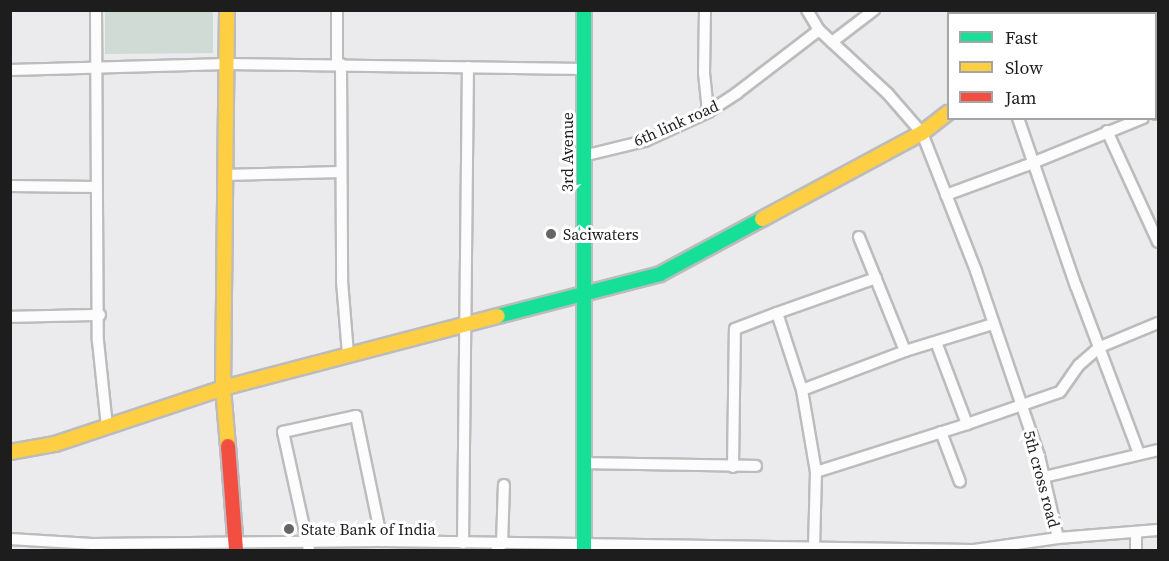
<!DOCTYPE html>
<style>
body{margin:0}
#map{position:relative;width:1169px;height:561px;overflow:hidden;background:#ebeaec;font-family:"Source Serif 4",serif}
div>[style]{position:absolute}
.green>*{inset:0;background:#cfdbd4}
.roads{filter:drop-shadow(2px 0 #bcbbbd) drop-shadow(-2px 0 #bcbbbd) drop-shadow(0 2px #bcbbbd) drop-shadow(0 -2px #bcbbbd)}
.street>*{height:10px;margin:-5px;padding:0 5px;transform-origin:5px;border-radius:5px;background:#fcfcfc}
.fast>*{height:14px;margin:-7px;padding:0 7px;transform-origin:7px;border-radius:7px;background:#16e098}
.slow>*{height:14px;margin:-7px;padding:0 7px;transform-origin:7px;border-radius:7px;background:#ffcf43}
.jam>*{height:14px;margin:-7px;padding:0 7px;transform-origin:7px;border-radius:7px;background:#f24e42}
.dots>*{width:16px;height:16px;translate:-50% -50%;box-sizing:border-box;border:3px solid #fff;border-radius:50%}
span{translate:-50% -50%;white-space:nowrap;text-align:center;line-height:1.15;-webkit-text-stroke:6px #fff;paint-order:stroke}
.street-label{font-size:16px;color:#1d1d1e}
.poi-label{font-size:16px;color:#1d1d1e}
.left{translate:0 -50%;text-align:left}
.frame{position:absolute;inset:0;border:12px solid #1d1d1e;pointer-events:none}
.legend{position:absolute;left:947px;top:12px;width:210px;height:108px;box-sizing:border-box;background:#fff;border:2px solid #a5a5a5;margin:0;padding:8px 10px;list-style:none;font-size:18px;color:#1d1d1e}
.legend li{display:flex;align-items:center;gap:12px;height:30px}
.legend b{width:30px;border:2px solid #a5a5a5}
</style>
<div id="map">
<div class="green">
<i style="clip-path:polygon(105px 11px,213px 11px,213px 53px,105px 54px)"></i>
</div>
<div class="roads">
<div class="street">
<i style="left:96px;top:10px;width:331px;rotate:89.7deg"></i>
<i style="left:98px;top:341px;width:86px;rotate:84deg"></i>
<i style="left:337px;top:10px;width:55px;rotate:90deg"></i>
<i style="left:705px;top:10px;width:63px;rotate:90.9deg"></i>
<i style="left:704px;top:73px;width:39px;rotate:84deg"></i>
<i style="left:807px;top:10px;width:23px;rotate:59deg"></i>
<i style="left:819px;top:30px;width:94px;rotate:42.8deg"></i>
<i style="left:888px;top:94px;width:52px;rotate:48.9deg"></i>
<i style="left:922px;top:133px;width:148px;rotate:68.6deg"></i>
<i style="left:976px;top:271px;width:195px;rotate:71.2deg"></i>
<i style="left:1039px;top:456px;width:84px;rotate:77deg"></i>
<i style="left:972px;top:10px;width:5px;rotate:53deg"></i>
<i style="left:832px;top:42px;width:53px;rotate:-37.3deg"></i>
<i style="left:341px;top:64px;width:217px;rotate:89.7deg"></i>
<i style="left:342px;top:281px;width:73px;rotate:85.3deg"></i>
<i style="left:10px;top:70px;width:217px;rotate:-1.6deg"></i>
<i style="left:227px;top:64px;width:357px;rotate:0.8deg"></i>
<i style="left:1156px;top:114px;width:2px;rotate:-27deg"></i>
<i style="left:1018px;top:118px;width:178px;rotate:71deg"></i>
<i style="left:1076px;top:286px;width:179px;rotate:69.4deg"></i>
<i style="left:1107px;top:131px;width:122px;rotate:65.3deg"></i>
<i style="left:583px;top:156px;width:64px;rotate:-13.6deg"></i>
<i style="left:645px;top:141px;width:69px;rotate:-24.7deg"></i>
<i style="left:708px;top:112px;width:35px;rotate:-33deg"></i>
<i style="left:737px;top:93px;width:103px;rotate:-37.5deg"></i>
<i style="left:224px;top:175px;width:117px;rotate:-1.5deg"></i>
<i style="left:10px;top:186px;width:86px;rotate:0.7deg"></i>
<i style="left:946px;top:195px;width:84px;rotate:-20.2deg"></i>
<i style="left:1025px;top:166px;width:127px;rotate:-22.1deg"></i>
<i style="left:859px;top:237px;width:123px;rotate:68deg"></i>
<i style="left:876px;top:278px;width:105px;rotate:160.5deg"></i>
<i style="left:777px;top:313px;width:81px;rotate:72deg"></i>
<i style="left:802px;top:390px;width:110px;rotate:-20.7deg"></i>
<i style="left:905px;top:351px;width:92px;rotate:-17.1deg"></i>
<i style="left:10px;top:317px;width:90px;rotate:-1.3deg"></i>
<i style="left:936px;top:342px;width:88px;rotate:69.3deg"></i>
<i style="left:967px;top:424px;width:98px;rotate:-19deg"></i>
<i style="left:1060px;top:392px;width:33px;rotate:-55deg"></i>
<i style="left:1079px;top:365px;width:28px;rotate:-41deg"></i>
<i style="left:1100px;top:347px;width:63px;rotate:-22.5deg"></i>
<i style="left:802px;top:390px;width:83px;rotate:80.3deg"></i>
<i style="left:816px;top:472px;width:76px;rotate:91.5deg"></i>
<i style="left:941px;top:432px;width:53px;rotate:69.2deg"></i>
<i style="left:584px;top:463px;width:172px;rotate:1deg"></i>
<i style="left:733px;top:467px;width:138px;rotate:-89.2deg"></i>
<i style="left:735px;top:329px;width:45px;rotate:-20.9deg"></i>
<i style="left:816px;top:472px;width:158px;rotate:-17.6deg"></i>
<i style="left:1044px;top:477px;width:117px;rotate:-13.3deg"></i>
<i style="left:1136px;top:533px;width:17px;rotate:90deg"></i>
<i style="left:10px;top:539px;width:82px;rotate:3.5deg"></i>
<i style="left:92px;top:544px;width:290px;rotate:-0.6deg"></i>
<i style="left:382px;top:541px;width:590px;rotate:0.87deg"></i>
<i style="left:463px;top:543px;width:476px;rotate:-89.4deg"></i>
<i style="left:497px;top:549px;width:7px;rotate:-45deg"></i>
<i style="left:502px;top:544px;width:59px;rotate:-88.1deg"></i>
<i style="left:309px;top:550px;width:121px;rotate:-102.4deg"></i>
<i style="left:283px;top:432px;width:75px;rotate:-12.4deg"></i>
<i style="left:356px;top:416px;width:128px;rotate:78.3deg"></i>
<i style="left:974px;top:550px;width:85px;rotate:-8.1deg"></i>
<i style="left:1058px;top:538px;width:100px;rotate:-4.6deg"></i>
</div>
<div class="fast">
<i style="left:584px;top:10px;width:540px;rotate:90deg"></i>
<i style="left:498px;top:316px;width:167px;rotate:-14.5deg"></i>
<i style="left:660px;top:274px;width:116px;rotate:-28.3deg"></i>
</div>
<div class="slow">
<i style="left:227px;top:10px;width:378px;rotate:90.6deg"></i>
<i style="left:223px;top:388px;width:58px;rotate:85.1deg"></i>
<i style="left:1144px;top:10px;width:4px;rotate:76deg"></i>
<i style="left:1156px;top:36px;width:7px;rotate:74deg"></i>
<i style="left:762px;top:219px;width:182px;rotate:-28.3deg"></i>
<i style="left:922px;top:133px;width:33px;rotate:-38deg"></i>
<i style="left:10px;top:452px;width:46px;rotate:-10.1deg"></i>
<i style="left:55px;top:444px;width:177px;rotate:-18.4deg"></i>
<i style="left:223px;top:388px;width:284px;rotate:-14.7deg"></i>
</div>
<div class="jam">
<i style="left:1071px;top:14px;width:6px;rotate:-45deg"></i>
<i style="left:228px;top:446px;width:104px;rotate:85.6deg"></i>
</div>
</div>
<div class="dots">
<i style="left:551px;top:234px;background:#656566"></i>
<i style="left:289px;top:529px;background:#656566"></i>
</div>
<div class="street-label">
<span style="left:676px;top:123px;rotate:-24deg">6th link road</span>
<span style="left:567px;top:152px;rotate:-90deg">3rd Avenue</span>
<span style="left:1042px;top:479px;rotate:75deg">5th cross road</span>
</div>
<div class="poi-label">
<span class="left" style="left:563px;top:234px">Saciwaters</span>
<span class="left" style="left:301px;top:529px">State Bank of India</span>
</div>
<div class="frame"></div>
<ul class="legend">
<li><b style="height:8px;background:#16e098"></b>Fast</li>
<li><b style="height:8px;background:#ffcf43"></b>Slow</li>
<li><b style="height:8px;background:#f24e42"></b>Jam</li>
</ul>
</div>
